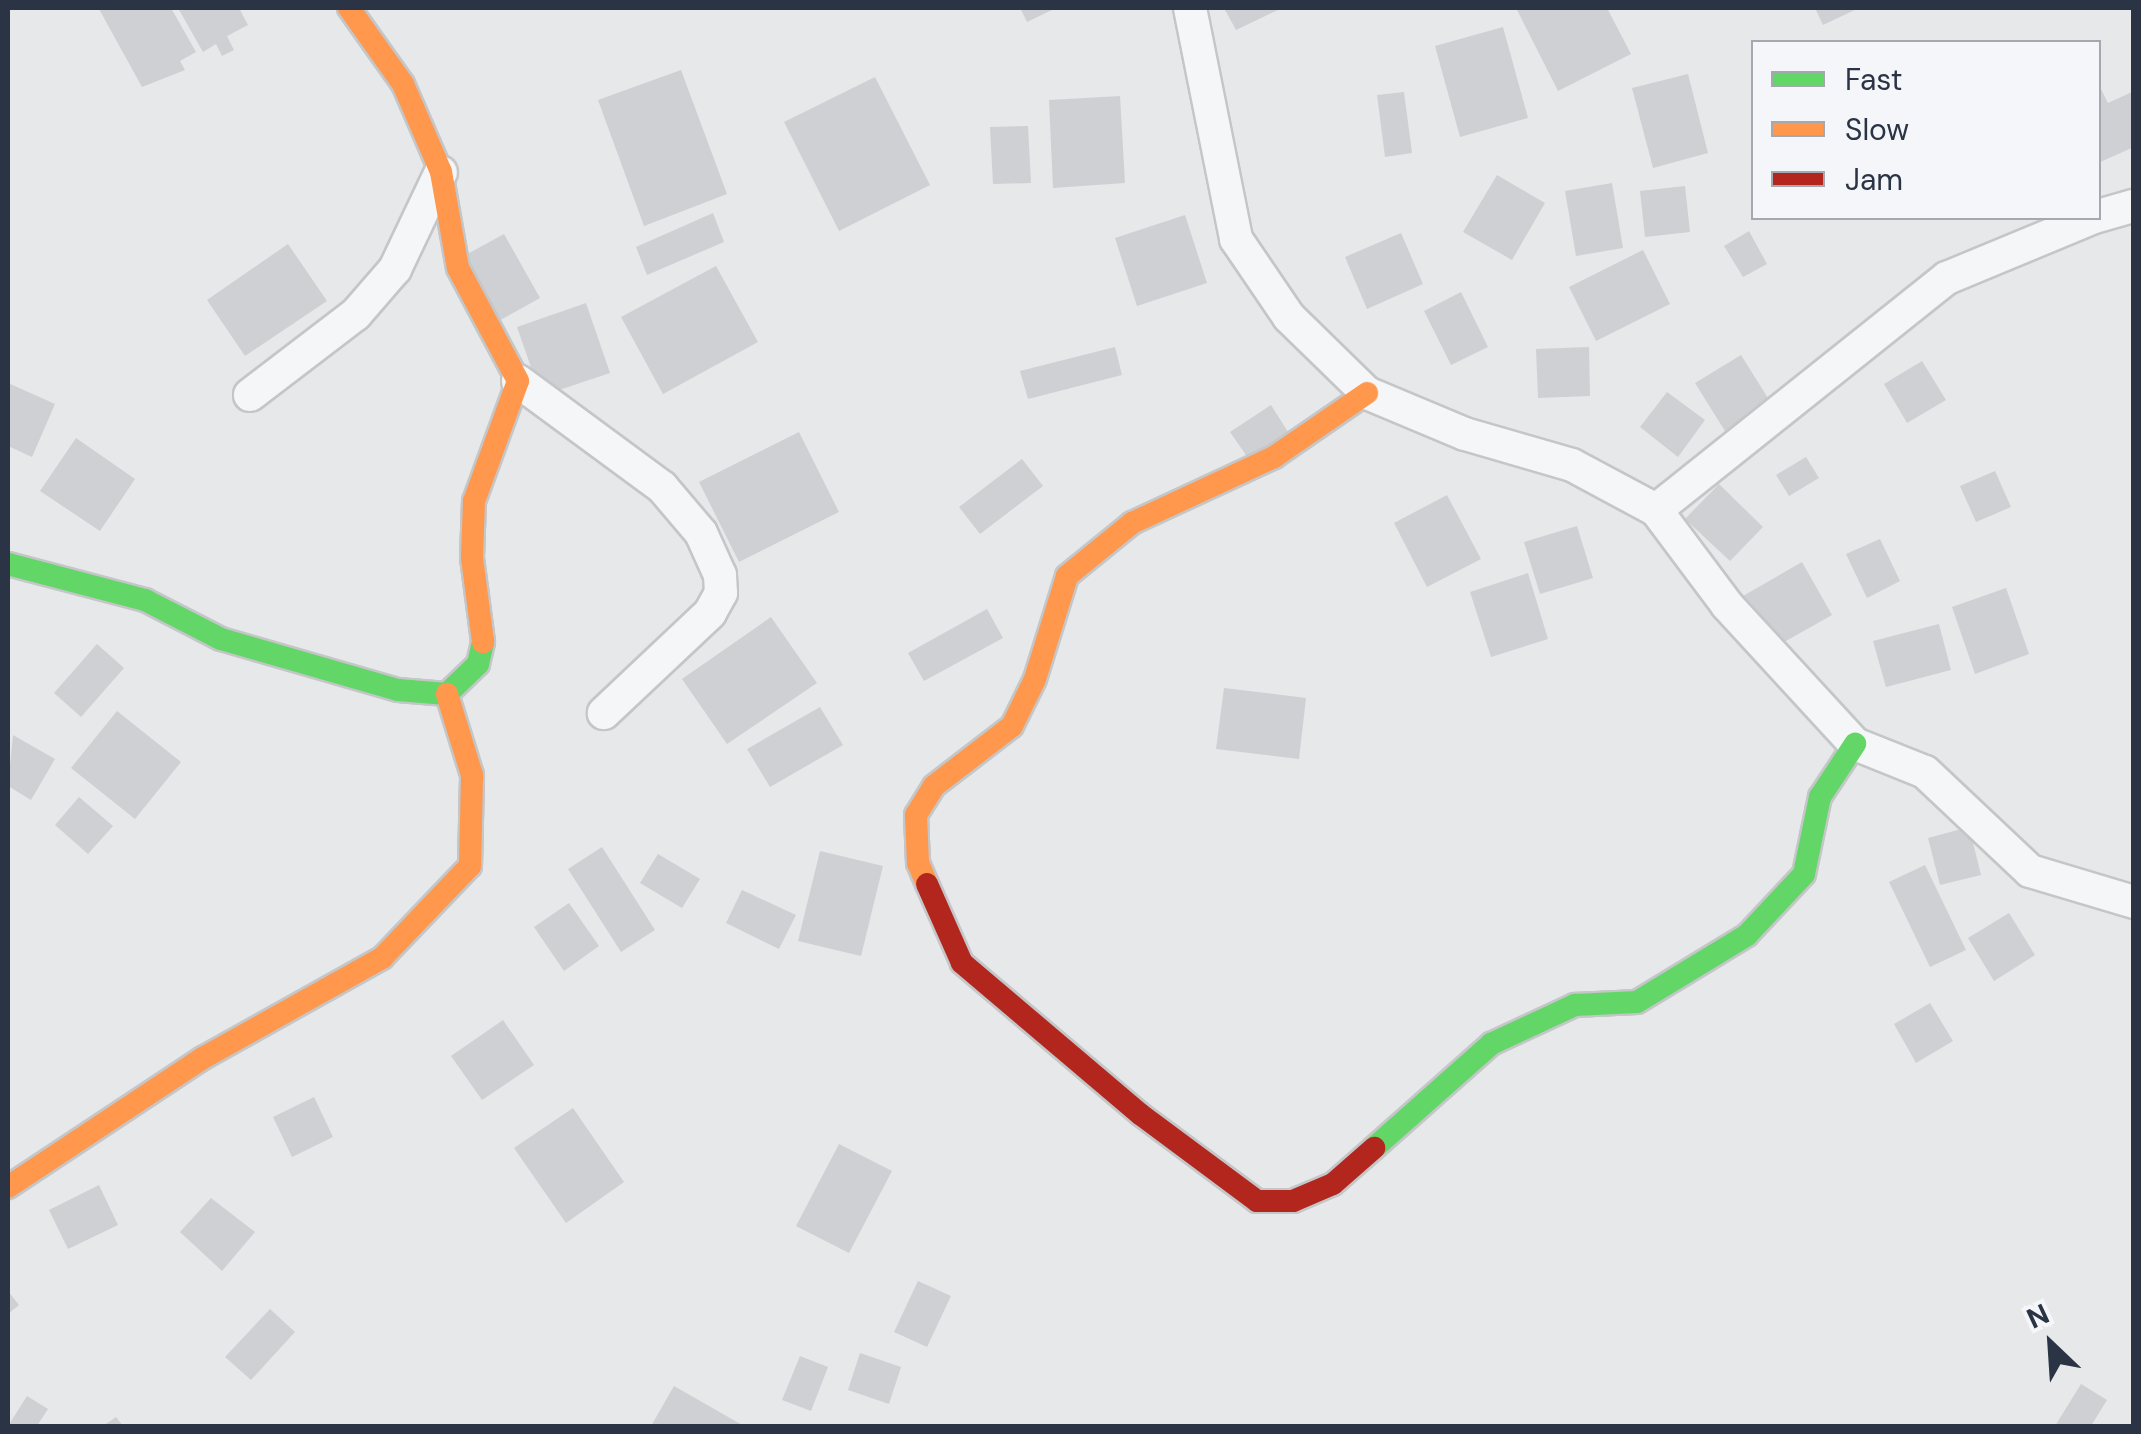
<!DOCTYPE html>
<style>
body{margin:0}
#map{position:relative;width:2141px;height:1434px;overflow:hidden;background:#e6e8ea;font-family:"DM Sans",sans-serif}
div>[style]{position:absolute}
.building>*{inset:0;background:#ced0d3}
.roads{filter:drop-shadow(2px 0 #c4c6c8) drop-shadow(-2px 0 #c4c6c8) drop-shadow(0 2px #c4c6c8) drop-shadow(0 -2px #c4c6c8)}
.street>*{height:32px;margin:-16px;padding:0 16px;transform-origin:16px;border-radius:16px;background:#f5f6f7}
.fast>*{height:22px;margin:-11px;padding:0 11px;transform-origin:11px;border-radius:11px;background:#63d668}
.slow>*{height:22px;margin:-11px;padding:0 11px;transform-origin:11px;border-radius:11px;background:#ff974d}
.jam>*{height:22px;margin:-11px;padding:0 11px;transform-origin:11px;border-radius:11px;background:#b3261e}
span{translate:-50% -50%;white-space:nowrap;text-align:center;line-height:1.15;-webkit-text-stroke:10px #f4f6f9;paint-order:stroke}
.frame{position:absolute;inset:0;border:10px solid #2b3445;pointer-events:none}
.legend{position:absolute;left:1751px;top:40px;width:350px;height:180px;box-sizing:border-box;background:#f4f6f9;border:2px solid #a4a8b1;margin:0;padding:12px 18px;list-style:none;font-size:30px;color:#2b3445}
.legend li{display:flex;align-items:center;gap:20px;height:50px}
.legend b{width:50px;border:2px solid #a4a8b1}
.north{position:absolute;left:2001px;top:1294px;width:100px;height:100px;-webkit-text-stroke:8px #f4f6f9;paint-order:stroke;rotate:335deg;font-size:28px;font-weight:700;line-height:40px;text-align:center;color:#2b3445}
.north::after{content:'';display:block;margin:auto;width:35px;height:45px;background:#2b3445;clip-path:polygon(50% 0,100% 100%,50% 72%,0 100%)}
</style>
<div id="map">
<div class="building">
<i style="clip-path:polygon(171px 8px,196px 52px,180px 61px,185px 70px,142px 87px,99px 9px)"></i>
<i style="clip-path:polygon(178px 8px,239px 8px,248px 25px,227px 36px,234px 50px,222px 56px,216px 44px,203px 52px)"></i>
<i style="clip-path:polygon(1020px 8px,1056px 8px,1027px 22px)"></i>
<i style="clip-path:polygon(1224px 8px,1282px 8px,1236px 30px)"></i>
<i style="clip-path:polygon(1607px 8px,1631px 54px,1558px 91px,1517px 10px)"></i>
<i style="clip-path:polygon(1815px 8px,1859px 8px,1823px 25px)"></i>
<i style="clip-path:polygon(1503px 27px,1528px 118px,1460px 137px,1435px 46px)"></i>
<i style="clip-path:polygon(681px 70px,727px 194px,644px 226px,598px 100px)"></i>
<i style="clip-path:polygon(1688px 74px,1708px 153px,1653px 168px,1632px 88px)"></i>
<i style="clip-path:polygon(875px 77px,930px 185px,839px 231px,784px 122px)"></i>
<i style="clip-path:polygon(2098px 83px,2108px 103px,2134px 91px,2134px 147px,2098px 163px)"></i>
<i style="clip-path:polygon(1404px 92px,1412px 153px,1385px 157px,1377px 95px)"></i>
<i style="clip-path:polygon(1120px 96px,1125px 183px,1053px 188px,1049px 100px)"></i>
<i style="clip-path:polygon(1028px 126px,1031px 183px,993px 184px,990px 127px)"></i>
<i style="clip-path:polygon(1497px 175px,1545px 203px,1512px 260px,1463px 232px)"></i>
<i style="clip-path:polygon(1612px 183px,1623px 248px,1576px 256px,1565px 191px)"></i>
<i style="clip-path:polygon(1685px 186px,1690px 232px,1645px 237px,1640px 191px)"></i>
<i style="clip-path:polygon(713px 213px,724px 242px,647px 275px,636px 247px)"></i>
<i style="clip-path:polygon(1185px 215px,1207px 283px,1137px 306px,1115px 238px)"></i>
<i style="clip-path:polygon(1749px 231px,1767px 264px,1743px 277px,1724px 246px)"></i>
<i style="clip-path:polygon(1401px 233px,1423px 284px,1367px 309px,1345px 257px)"></i>
<i style="clip-path:polygon(504px 234px,540px 298px,495px 323px,460px 258px)"></i>
<i style="clip-path:polygon(288px 244px,327px 301px,245px 356px,207px 300px)"></i>
<i style="clip-path:polygon(1643px 250px,1670px 304px,1596px 341px,1569px 287px)"></i>
<i style="clip-path:polygon(716px 266px,758px 342px,663px 394px,621px 317px)"></i>
<i style="clip-path:polygon(1461px 292px,1488px 347px,1451px 365px,1424px 311px)"></i>
<i style="clip-path:polygon(586px 303px,610px 373px,541px 396px,517px 327px)"></i>
<i style="clip-path:polygon(1115px 347px,1122px 375px,1028px 399px,1020px 371px)"></i>
<i style="clip-path:polygon(1589px 347px,1590px 396px,1538px 398px,1536px 349px)"></i>
<i style="clip-path:polygon(1741px 355px,1776px 411px,1730px 439px,1695px 383px)"></i>
<i style="clip-path:polygon(1922px 361px,1946px 400px,1907px 423px,1884px 384px)"></i>
<i style="clip-path:polygon(8px 383px,55px 404px,32px 457px,8px 446px)"></i>
<i style="clip-path:polygon(1667px 392px,1705px 420px,1678px 457px,1640px 427px)"></i>
<i style="clip-path:polygon(1271px 405px,1288px 432px,1248px 458px,1230px 432px)"></i>
<i style="clip-path:polygon(799px 432px,839px 512px,739px 562px,699px 482px)"></i>
<i style="clip-path:polygon(76px 438px,135px 479px,100px 531px,40px 491px)"></i>
<i style="clip-path:polygon(1806px 457px,1819px 478px,1789px 496px,1776px 475px)"></i>
<i style="clip-path:polygon(1022px 459px,1043px 486px,980px 534px,959px 507px)"></i>
<i style="clip-path:polygon(1995px 471px,2011px 507px,1976px 522px,1960px 486px)"></i>
<i style="clip-path:polygon(1719px 484px,1763px 527px,1730px 561px,1685px 519px)"></i>
<i style="clip-path:polygon(1447px 495px,1481px 559px,1427px 587px,1394px 523px)"></i>
<i style="clip-path:polygon(1577px 526px,1593px 578px,1540px 594px,1524px 542px)"></i>
<i style="clip-path:polygon(1880px 539px,1900px 581px,1867px 598px,1846px 554px)"></i>
<i style="clip-path:polygon(1802px 562px,1832px 615px,1772px 649px,1743px 596px)"></i>
<i style="clip-path:polygon(1528px 573px,1548px 639px,1491px 657px,1470px 592px)"></i>
<i style="clip-path:polygon(2006px 588px,2029px 654px,1975px 674px,1952px 607px)"></i>
<i style="clip-path:polygon(987px 609px,1003px 638px,924px 681px,908px 653px)"></i>
<i style="clip-path:polygon(771px 617px,817px 683px,727px 744px,682px 679px)"></i>
<i style="clip-path:polygon(1939px 624px,1951px 670px,1886px 687px,1873px 641px)"></i>
<i style="clip-path:polygon(97px 644px,124px 668px,81px 717px,54px 693px)"></i>
<i style="clip-path:polygon(1224px 688px,1306px 698px,1299px 759px,1216px 749px)"></i>
<i style="clip-path:polygon(820px 707px,843px 745px,770px 787px,747px 749px)"></i>
<i style="clip-path:polygon(117px 711px,181px 762px,135px 819px,71px 768px)"></i>
<i style="clip-path:polygon(13px 735px,55px 759px,31px 800px,8px 786px)"></i>
<i style="clip-path:polygon(79px 797px,113px 826px,88px 854px,55px 825px)"></i>
<i style="clip-path:polygon(1969px 827px,1981px 875px,1940px 885px,1928px 838px)"></i>
<i style="clip-path:polygon(602px 847px,655px 930px,621px 952px,568px 869px)"></i>
<i style="clip-path:polygon(820px 851px,883px 866px,861px 956px,798px 941px)"></i>
<i style="clip-path:polygon(658px 854px,700px 879px,682px 908px,640px 883px)"></i>
<i style="clip-path:polygon(1925px 865px,1966px 950px,1930px 967px,1889px 882px)"></i>
<i style="clip-path:polygon(742px 890px,796px 915px,779px 949px,726px 923px)"></i>
<i style="clip-path:polygon(569px 903px,599px 946px,564px 971px,534px 927px)"></i>
<i style="clip-path:polygon(2009px 913px,2035px 955px,1994px 981px,1968px 938px)"></i>
<i style="clip-path:polygon(1930px 1003px,1953px 1041px,1916px 1063px,1894px 1024px)"></i>
<i style="clip-path:polygon(503px 1020px,534px 1065px,482px 1100px,451px 1056px)"></i>
<i style="clip-path:polygon(314px 1097px,333px 1137px,292px 1157px,273px 1117px)"></i>
<i style="clip-path:polygon(573px 1108px,624px 1182px,566px 1223px,514px 1148px)"></i>
<i style="clip-path:polygon(839px 1144px,892px 1171px,849px 1253px,796px 1226px)"></i>
<i style="clip-path:polygon(99px 1185px,118px 1225px,68px 1249px,49px 1210px)"></i>
<i style="clip-path:polygon(211px 1198px,255px 1232px,222px 1271px,180px 1232px)"></i>
<i style="clip-path:polygon(918px 1281px,951px 1296px,927px 1347px,894px 1332px)"></i>
<i style="clip-path:polygon(8px 1291px,19px 1305px,8px 1314px)"></i>
<i style="clip-path:polygon(270px 1309px,295px 1332px,251px 1380px,225px 1357px)"></i>
<i style="clip-path:polygon(860px 1353px,901px 1367px,889px 1404px,848px 1390px)"></i>
<i style="clip-path:polygon(800px 1356px,828px 1367px,811px 1411px,782px 1400px)"></i>
<i style="clip-path:polygon(2081px 1384px,2107px 1400px,2091px 1426px,2055px 1426px)"></i>
<i style="clip-path:polygon(674px 1386px,744px 1426px,651px 1426px)"></i>
<i style="clip-path:polygon(27px 1396px,48px 1409px,37px 1426px,8px 1426px)"></i>
<i style="clip-path:polygon(116px 1417px,123px 1426px,103px 1426px)"></i>
</div>
<div class="roads">
<div class="street">
<i style="left:1190px;top:8px;width:236px;rotate:78.7deg"></i>
<i style="left:1236px;top:239px;width:94px;rotate:55.8deg"></i>
<i style="left:1289px;top:317px;width:109px;rotate:44.3deg"></i>
<i style="left:1367px;top:393px;width:106px;rotate:22.7deg"></i>
<i style="left:1465px;top:434px;width:111px;rotate:16.2deg"></i>
<i style="left:1572px;top:465px;width:95px;rotate:28.2deg"></i>
<i style="left:1656px;top:510px;width:119px;rotate:53.2deg"></i>
<i style="left:1727px;top:605px;width:189px;rotate:47.4deg"></i>
<i style="left:1855px;top:744px;width:75px;rotate:21.8deg"></i>
<i style="left:1925px;top:772px;width:144px;rotate:43.3deg"></i>
<i style="left:2030px;top:871px;width:109px;rotate:16.6deg"></i>
<i style="left:2098px;top:216px;width:37px;rotate:-16deg"></i>
<i style="left:518px;top:381px;width:179px;rotate:36.4deg"></i>
<i style="left:662px;top:487px;width:60px;rotate:49.7deg"></i>
<i style="left:701px;top:533px;width:46px;rotate:65.7deg"></i>
<i style="left:720px;top:575px;width:18px;rotate:87deg"></i>
<i style="left:721px;top:593px;width:23px;rotate:119deg"></i>
<i style="left:710px;top:613px;width:146px;rotate:136.7deg"></i>
<i style="left:250px;top:395px;width:133px;rotate:-37.4deg"></i>
<i style="left:356px;top:314px;width:60px;rotate:-49.1deg"></i>
<i style="left:395px;top:269px;width:107px;rotate:-64.6deg"></i>
<i style="left:1656px;top:510px;width:372px;rotate:-38.6deg"></i>
<i style="left:1947px;top:278px;width:157px;rotate:-22.5deg"></i>
</div>
<div class="fast">
<i style="left:8px;top:564px;width:142px;rotate:14.7deg"></i>
<i style="left:145px;top:600px;width:85px;rotate:27.2deg"></i>
<i style="left:221px;top:639px;width:184px;rotate:16.1deg"></i>
<i style="left:398px;top:690px;width:49px;rotate:4.7deg"></i>
<i style="left:447px;top:694px;width:43px;rotate:-44.1deg"></i>
<i style="left:478px;top:664px;width:23px;rotate:-77deg"></i>
<i style="left:1374px;top:1148px;width:157px;rotate:-41.6deg"></i>
<i style="left:1491px;top:1044px;width:93px;rotate:-24.9deg"></i>
<i style="left:1575px;top:1005px;width:62px;rotate:-2.8deg"></i>
<i style="left:1637px;top:1002px;width:129px;rotate:-31.3deg"></i>
<i style="left:1747px;top:935px;width:83px;rotate:-46.9deg"></i>
<i style="left:1804px;top:874px;width:79px;rotate:-78.3deg"></i>
<i style="left:1820px;top:797px;width:64px;rotate:-56.6deg"></i>
</div>
<div class="slow">
<i style="left:349px;top:8px;width:93px;rotate:54.6deg"></i>
<i style="left:403px;top:84px;width:96px;rotate:66.6deg"></i>
<i style="left:441px;top:172px;width:97px;rotate:80deg"></i>
<i style="left:458px;top:268px;width:128px;rotate:62deg"></i>
<i style="left:518px;top:381px;width:128px;rotate:110.1deg"></i>
<i style="left:474px;top:501px;width:57px;rotate:92deg"></i>
<i style="left:472px;top:558px;width:85px;rotate:82.5deg"></i>
<i style="left:927px;top:884px;width:23px;rotate:-113deg"></i>
<i style="left:918px;top:863px;width:48px;rotate:-92.4deg"></i>
<i style="left:916px;top:815px;width:34px;rotate:-58deg"></i>
<i style="left:934px;top:786px;width:98px;rotate:-37.6deg"></i>
<i style="left:1012px;top:726px;width:52px;rotate:-63.9deg"></i>
<i style="left:1035px;top:679px;width:108px;rotate:-72.7deg"></i>
<i style="left:1067px;top:576px;width:84px;rotate:-39.2deg"></i>
<i style="left:1132px;top:523px;width:157px;rotate:-24.9deg"></i>
<i style="left:1274px;top:457px;width:113px;rotate:-34.5deg"></i>
<i style="left:8px;top:1187px;width:234px;rotate:-33.5deg"></i>
<i style="left:203px;top:1058px;width:205px;rotate:-29.2deg"></i>
<i style="left:382px;top:958px;width:127px;rotate:-46.3deg"></i>
<i style="left:470px;top:866px;width:91px;rotate:-88.7deg"></i>
<i style="left:472px;top:775px;width:85px;rotate:-107.2deg"></i>
</div>
<div class="jam">
<i style="left:927px;top:884px;width:86px;rotate:66.1deg"></i>
<i style="left:962px;top:963px;width:233px;rotate:40.3deg"></i>
<i style="left:1140px;top:1114px;width:146px;rotate:36.6deg"></i>
<i style="left:1257px;top:1201px;width:36px"></i>
<i style="left:1293px;top:1201px;width:43px;rotate:-23deg"></i>
<i style="left:1333px;top:1184px;width:55px;rotate:-41.3deg"></i>
</div>
</div>
<div class="frame"></div>
<ul class="legend">
<li><b style="height:12px;background:#63d668"></b>Fast</li>
<li><b style="height:12px;background:#ff974d"></b>Slow</li>
<li><b style="height:12px;background:#b3261e"></b>Jam</li>
</ul>
<div class="north">N</div>
</div>
